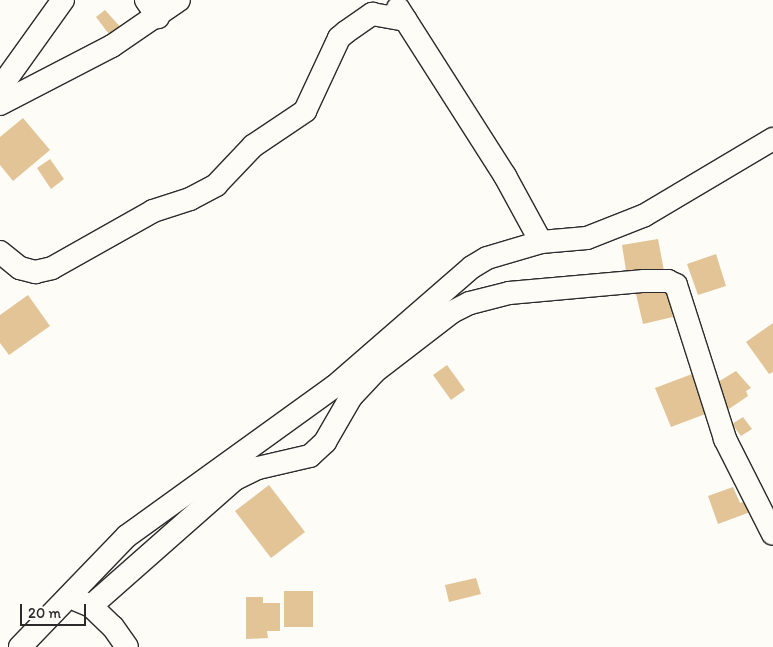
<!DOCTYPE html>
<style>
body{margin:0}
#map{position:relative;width:773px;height:647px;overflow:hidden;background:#fdfcf7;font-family:Itim,sans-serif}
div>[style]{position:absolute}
.building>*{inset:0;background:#e3c496}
.roads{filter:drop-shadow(1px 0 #2b2b2b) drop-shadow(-1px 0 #2b2b2b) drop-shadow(0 1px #2b2b2b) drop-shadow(0 -1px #2b2b2b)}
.street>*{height:22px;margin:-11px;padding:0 11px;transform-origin:11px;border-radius:11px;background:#fdfcf7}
span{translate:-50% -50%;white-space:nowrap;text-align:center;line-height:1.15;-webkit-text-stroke:5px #fdfcf7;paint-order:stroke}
.scale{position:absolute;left:20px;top:604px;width:66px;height:22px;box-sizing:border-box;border:2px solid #2b2b2b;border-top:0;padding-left:6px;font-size:15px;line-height:18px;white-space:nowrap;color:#2b2b2b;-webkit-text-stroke:4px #fdfcf7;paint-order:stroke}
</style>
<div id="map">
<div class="building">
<i style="clip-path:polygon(105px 10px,124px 31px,112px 38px,96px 17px)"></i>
<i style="clip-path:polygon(23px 118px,50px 150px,13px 181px,0 165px,0 137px)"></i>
<i style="clip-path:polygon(50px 159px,64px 179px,51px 189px,37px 168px)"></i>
<i style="clip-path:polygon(658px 239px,664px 271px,627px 277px,622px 245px)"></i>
<i style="clip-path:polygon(716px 254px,726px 286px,698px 295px,687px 264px)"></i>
<i style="clip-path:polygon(666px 287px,673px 317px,643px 324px,636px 294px)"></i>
<i style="clip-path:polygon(28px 295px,50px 326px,9px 355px,0 343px,0 315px)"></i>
<i style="clip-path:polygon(773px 323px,773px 372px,769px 374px,746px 342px)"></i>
<i style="clip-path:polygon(447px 365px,465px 390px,451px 400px,433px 375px)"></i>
<i style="clip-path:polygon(736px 371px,751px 388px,746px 391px,748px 396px,729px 409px,713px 385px)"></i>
<i style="clip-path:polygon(692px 374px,708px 413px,671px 427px,655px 388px)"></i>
<i style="clip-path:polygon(743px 417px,752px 429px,741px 436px,732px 424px)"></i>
<i style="clip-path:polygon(269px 485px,305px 532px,271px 558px,235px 511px)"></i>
<i style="clip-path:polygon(733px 487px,740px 503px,749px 500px,753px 511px,718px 524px,708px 496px)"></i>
<i style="clip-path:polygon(476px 578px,481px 594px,449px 602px,445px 585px)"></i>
<i style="clip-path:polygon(284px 591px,313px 591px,313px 627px,284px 627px)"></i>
<i style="clip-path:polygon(246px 597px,263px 597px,263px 603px,280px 603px,280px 631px,267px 631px,268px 638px,246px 639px)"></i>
</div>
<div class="roads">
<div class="street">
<i style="left:146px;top:0;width:21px;rotate:55deg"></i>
<i style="left:398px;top:8px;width:199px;rotate:57.5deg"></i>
<i style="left:505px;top:176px;width:75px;rotate:61.4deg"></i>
<i style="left:0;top:88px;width:108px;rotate:-54.4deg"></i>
<i style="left:0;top:104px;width:126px;rotate:-27.4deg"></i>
<i style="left:112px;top:46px;width:81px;rotate:-34.5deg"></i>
<i style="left:0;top:252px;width:26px;rotate:39deg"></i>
<i style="left:20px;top:268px;width:16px;rotate:15deg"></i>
<i style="left:35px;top:272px;width:17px;rotate:-13deg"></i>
<i style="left:52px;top:268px;width:116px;rotate:-29.4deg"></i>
<i style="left:153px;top:211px;width:39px;rotate:-18deg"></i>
<i style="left:190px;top:199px;width:30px;rotate:-28deg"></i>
<i style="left:216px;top:185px;width:54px;rotate:-46.5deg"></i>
<i style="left:253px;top:146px;width:63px;rotate:-33.9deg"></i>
<i style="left:305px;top:111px;width:81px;rotate:-65deg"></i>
<i style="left:339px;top:38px;width:9px;rotate:-41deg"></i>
<i style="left:346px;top:32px;width:32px;rotate:-35deg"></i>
<i style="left:372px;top:14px;width:34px;rotate:10deg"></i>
<i style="left:77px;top:600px;width:15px;rotate:23deg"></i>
<i style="left:91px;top:606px;width:30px;rotate:44deg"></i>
<i style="left:113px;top:627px;width:24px;rotate:55deg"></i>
<i style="left:91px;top:606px;width:192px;rotate:-41.4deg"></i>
<i style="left:235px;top:479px;width:25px;rotate:-26deg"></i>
<i style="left:258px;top:468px;width:53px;rotate:-13deg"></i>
<i style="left:310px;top:456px;width:21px;rotate:-43deg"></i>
<i style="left:325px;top:442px;width:52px;rotate:-60deg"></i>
<i style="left:351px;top:397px;width:34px;rotate:-47deg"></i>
<i style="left:374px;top:372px;width:98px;rotate:-37.6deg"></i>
<i style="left:452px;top:312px;width:20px;rotate:-27deg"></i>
<i style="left:470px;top:303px;width:40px;rotate:-14.4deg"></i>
<i style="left:509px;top:293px;width:136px;rotate:-5.1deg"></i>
<i style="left:644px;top:281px;width:24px"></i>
<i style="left:668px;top:281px;width:9px;rotate:27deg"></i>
<i style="left:676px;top:285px;width:162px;rotate:72.3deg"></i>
<i style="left:725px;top:439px;width:106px;rotate:63.2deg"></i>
<i style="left:20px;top:647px;width:154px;rotate:-46.1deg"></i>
<i style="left:127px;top:536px;width:256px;rotate:-35.8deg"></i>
<i style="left:335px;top:386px;width:181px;rotate:-41deg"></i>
<i style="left:472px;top:267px;width:17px;rotate:-31deg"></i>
<i style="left:487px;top:258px;width:56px;rotate:-16.5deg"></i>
<i style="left:541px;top:242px;width:46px;rotate:-5deg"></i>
<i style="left:587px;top:238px;width:62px;rotate:-21.6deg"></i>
<i style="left:645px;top:215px;width:149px;rotate:-30.7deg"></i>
</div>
</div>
<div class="scale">20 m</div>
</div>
